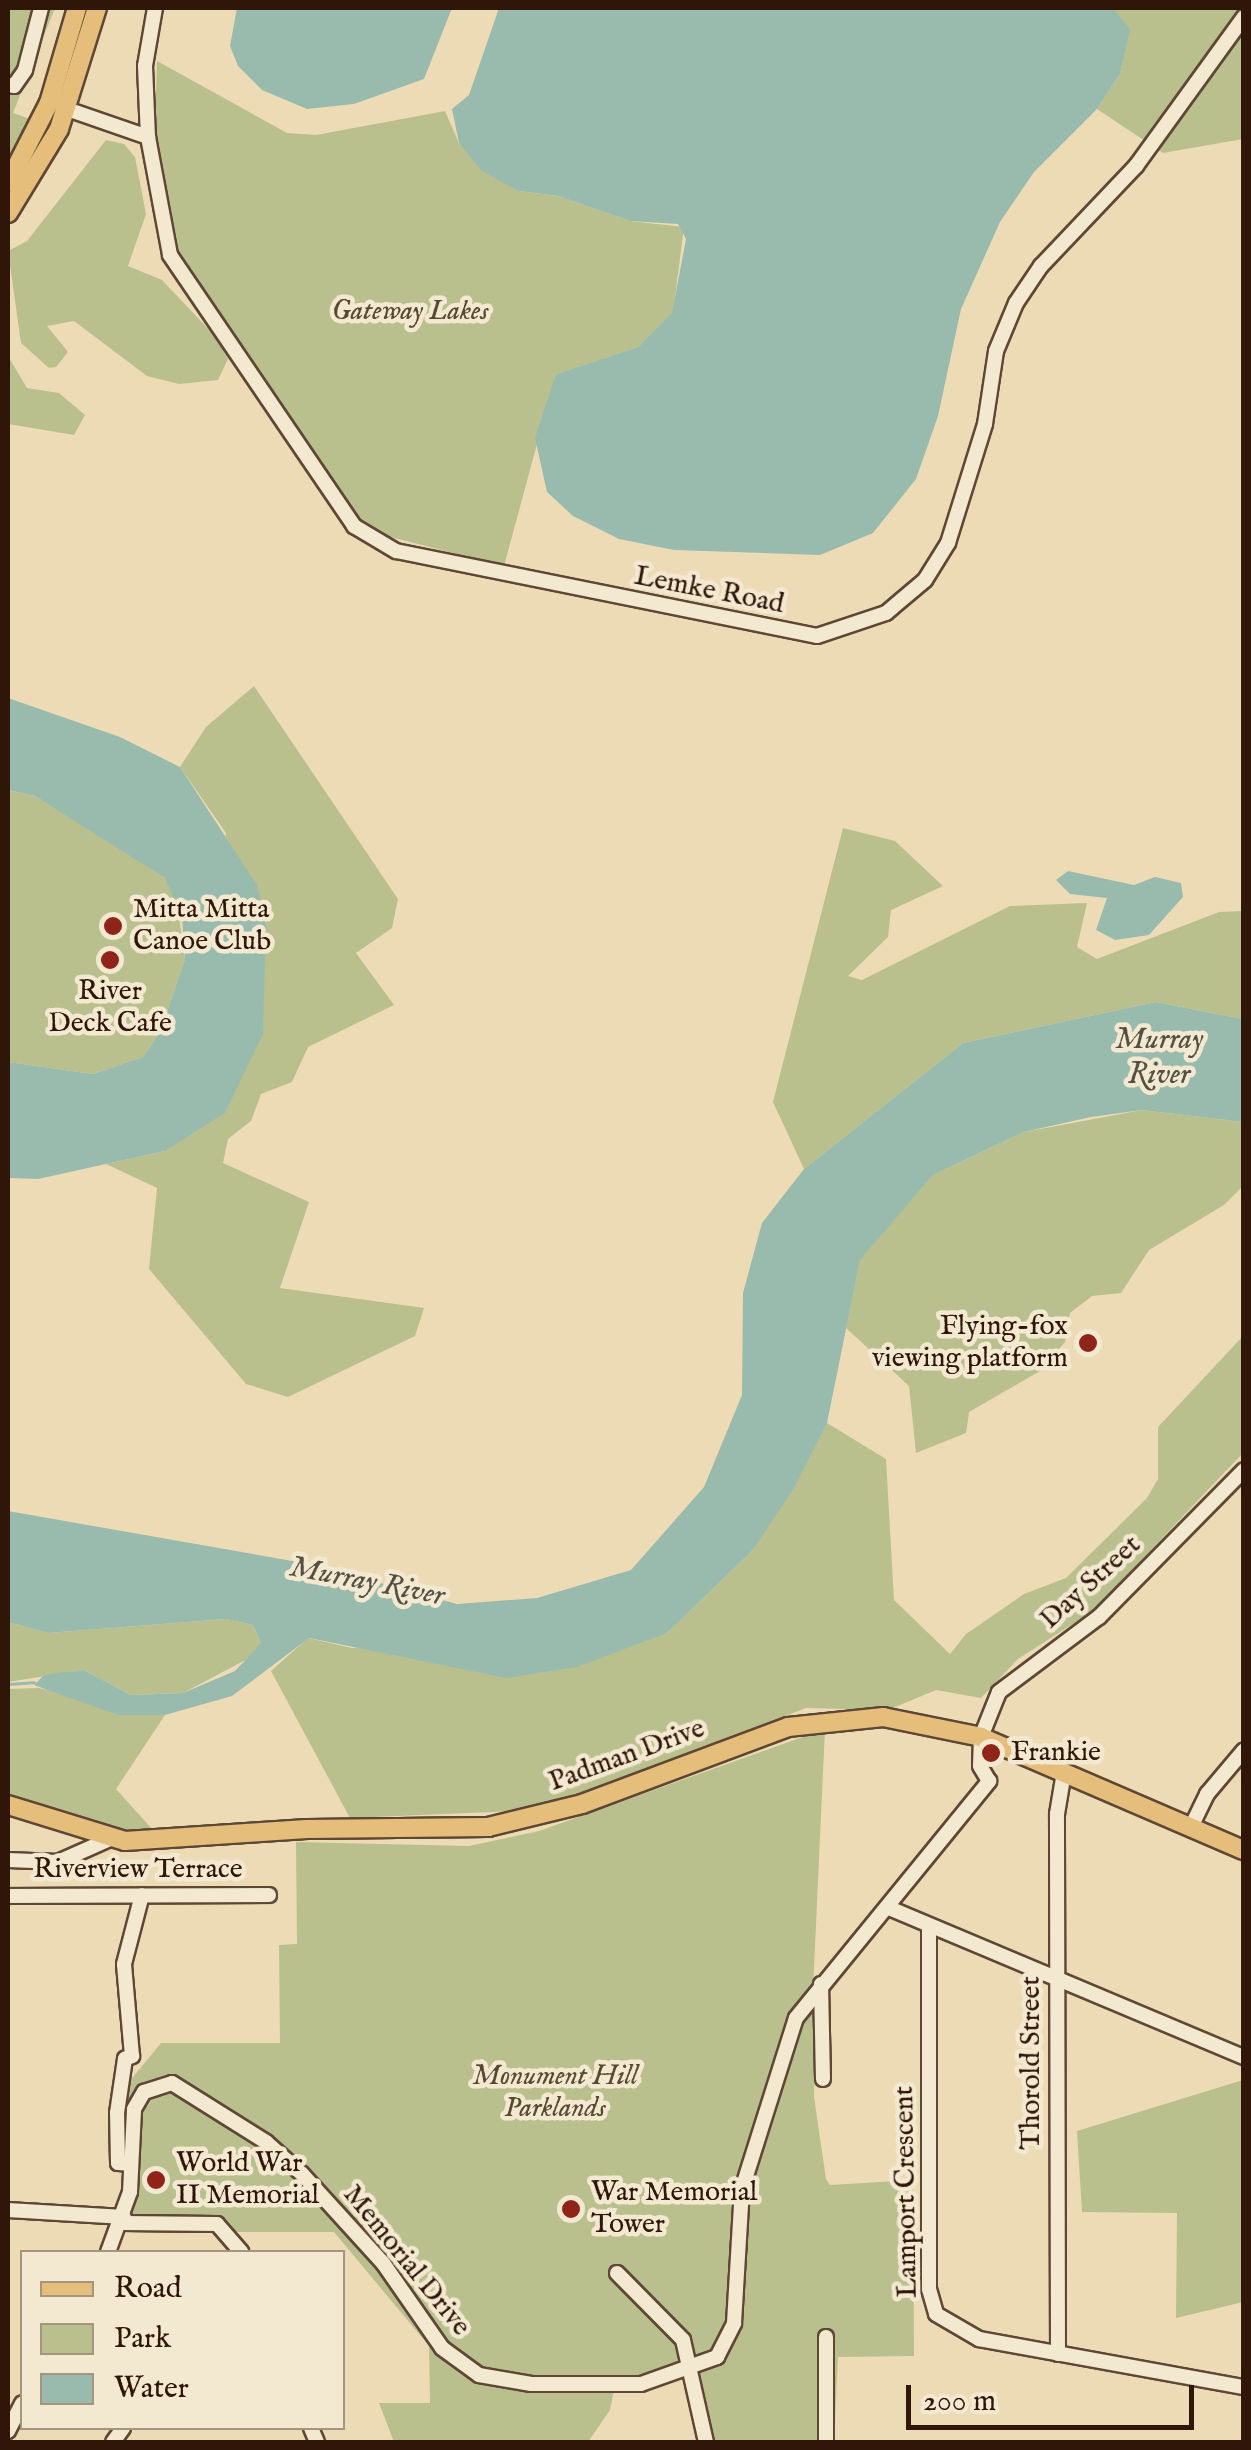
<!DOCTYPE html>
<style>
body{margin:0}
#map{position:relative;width:1251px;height:2450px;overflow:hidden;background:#eddbb6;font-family:"IM FELL English",serif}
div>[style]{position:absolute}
.green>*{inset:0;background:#b9c08d}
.water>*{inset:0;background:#99bbae}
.stream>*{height:2.5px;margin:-1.25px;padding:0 1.25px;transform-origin:1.25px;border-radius:1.25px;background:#99bbae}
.roads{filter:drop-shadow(2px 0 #5e4734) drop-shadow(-2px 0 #5e4734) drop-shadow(0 2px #5e4734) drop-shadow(0 -2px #5e4734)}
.minor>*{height:14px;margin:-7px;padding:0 7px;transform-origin:7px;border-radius:7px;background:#f3e8d0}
.major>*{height:18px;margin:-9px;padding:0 9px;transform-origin:9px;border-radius:9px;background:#e6be7b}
.dots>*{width:28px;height:28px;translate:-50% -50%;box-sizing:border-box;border:5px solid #f3e8d0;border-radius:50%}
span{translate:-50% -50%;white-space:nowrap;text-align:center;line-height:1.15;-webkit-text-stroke:9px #f3e8d0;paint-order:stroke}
.park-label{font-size:28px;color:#584931;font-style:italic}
.street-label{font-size:28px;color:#2f1609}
.poi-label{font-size:28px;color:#2f1609}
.left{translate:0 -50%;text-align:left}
.right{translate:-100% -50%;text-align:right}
.water-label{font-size:30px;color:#545043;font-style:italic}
.frame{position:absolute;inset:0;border:10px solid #2f1609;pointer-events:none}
.legend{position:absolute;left:20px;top:2250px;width:325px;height:180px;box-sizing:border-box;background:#f3e8d0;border:2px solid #a59480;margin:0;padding:12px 18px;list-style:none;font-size:30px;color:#2f1609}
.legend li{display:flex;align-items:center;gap:20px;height:50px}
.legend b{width:50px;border:2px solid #a59480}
.scale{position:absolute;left:906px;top:2385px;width:288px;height:45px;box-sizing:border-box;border:5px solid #2f1609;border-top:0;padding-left:12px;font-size:30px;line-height:35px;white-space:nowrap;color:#2f1609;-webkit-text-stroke:8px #f3e8d0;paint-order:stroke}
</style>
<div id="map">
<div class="green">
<i style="clip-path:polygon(8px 8px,55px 8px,13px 113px,33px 120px,8px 167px)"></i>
<i style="clip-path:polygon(1113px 8px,1243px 8px,1243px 139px,1163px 153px,1097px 109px,1120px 74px,1129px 29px)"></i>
<i style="clip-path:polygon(157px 61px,287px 133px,316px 135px,445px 111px,459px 143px,519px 191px,558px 196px,630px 221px,684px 227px,673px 313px,638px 347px,556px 374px,504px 566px,367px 531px,247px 351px,177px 264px,155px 123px)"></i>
<i style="clip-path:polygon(106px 140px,124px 144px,135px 157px,146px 214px,128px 266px,162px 280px,214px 335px,228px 359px,218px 380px,179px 384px,147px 376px,74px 321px,47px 326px,68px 352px,56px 367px,49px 368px,21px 343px,8px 251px,27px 241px)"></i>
<i style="clip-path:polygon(8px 356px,27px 388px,59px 393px,85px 415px,74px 435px,8px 424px)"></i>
<i style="clip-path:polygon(254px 686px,398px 899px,392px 928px,356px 953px,394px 1005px,308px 1047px,292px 1082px,261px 1094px,251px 1121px,228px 1139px,223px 1163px,309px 1202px,280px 1288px,424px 1308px,415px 1336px,288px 1397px,246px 1384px,149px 1269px,157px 1188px,106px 1164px,165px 1151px,226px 833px,180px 767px,206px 727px)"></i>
<i style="clip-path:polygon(8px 790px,35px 796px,101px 836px,165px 878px,176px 895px,185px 959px,160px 1032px,143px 1057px,93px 1074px,8px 1062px)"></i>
<i style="clip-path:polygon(843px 828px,895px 841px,943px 886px,891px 910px,888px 937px,848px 976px,862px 980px,1010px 906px,1087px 903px,1077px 947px,1097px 959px,1219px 912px,1243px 911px,1243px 1019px,1156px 1002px,963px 1043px,804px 1169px,773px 1102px)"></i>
<i style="clip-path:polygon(1142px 1110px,1243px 1122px,1243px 1186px,1224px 1205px,1149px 1250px,1121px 1293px,1092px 1296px,1070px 1313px,1065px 1342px,1040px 1371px,969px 1412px,966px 1433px,916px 1453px,909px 1386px,846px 1328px,860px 1259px,933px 1175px,1024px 1132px)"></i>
<i style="clip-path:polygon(1243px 1336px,1243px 1453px,1093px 1611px,1018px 1659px,981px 1698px,936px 1690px,888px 1710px,806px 1708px,597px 1789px,519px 1811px,350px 1818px,271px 1671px,308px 1638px,352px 1648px,667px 1633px,752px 1551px,827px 1423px,886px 1459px,894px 1600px,950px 1654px,966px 1634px,1024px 1594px,1066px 1578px,1147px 1498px,1158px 1479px,1158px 1427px)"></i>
<i style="clip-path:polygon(226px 1619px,253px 1625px,261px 1643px,257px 1654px,183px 1693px,131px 1695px,84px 1670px,8px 1682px,8px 1622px,48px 1633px)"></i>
<i style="clip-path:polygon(39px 1688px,79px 1696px,118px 1715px,165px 1715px,116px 1789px,153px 1830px,116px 1830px,8px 1793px,8px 1689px)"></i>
<i style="clip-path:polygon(825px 1729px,813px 1990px,814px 2097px,826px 2179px,830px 2185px,913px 2180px,914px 2356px,838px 2357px,834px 2442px,712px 2442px,691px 2368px,615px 2385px,610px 2410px,588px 2442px,394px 2442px,379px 2403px,430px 2403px,429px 2346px,334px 2232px,237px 2232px,227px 2226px,124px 2221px,129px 2082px,161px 2043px,280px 2043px,279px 1945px,297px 1944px,296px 1842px,469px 1846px,539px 1831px)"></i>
<i style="clip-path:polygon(1243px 2080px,1243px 2302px,1176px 2318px,1177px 2213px,1082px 2212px,1077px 2131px)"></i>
</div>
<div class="water">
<i style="clip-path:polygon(237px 8px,452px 8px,424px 79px,354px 104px,307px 109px,262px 90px,238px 66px,230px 46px)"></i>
<i style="clip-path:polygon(499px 8px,1113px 8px,1130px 29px,1120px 74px,1097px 109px,1034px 172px,1000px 222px,961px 309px,938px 416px,916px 479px,873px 533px,820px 555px,674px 550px,619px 539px,573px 516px,547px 492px,535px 438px,556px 374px,638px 347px,672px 313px,686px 239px,678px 224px,630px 221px,558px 196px,519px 191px,482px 171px,459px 143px,452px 109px,469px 95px)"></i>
<i style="clip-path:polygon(8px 698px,120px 737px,180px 767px,257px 885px,266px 926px,263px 1034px,225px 1113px,165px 1151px,38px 1179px,8px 1178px,8px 1062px,93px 1074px,143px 1057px,160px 1032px,185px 959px,182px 917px,165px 878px,35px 796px,8px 790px)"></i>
<i style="clip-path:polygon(1068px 871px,1134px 885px,1155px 877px,1181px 883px,1183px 897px,1149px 935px,1115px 940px,1096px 930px,1107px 898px,1070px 894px,1056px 880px)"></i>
<i style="clip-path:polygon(1156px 1002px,1243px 1019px,1243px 1122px,1142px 1110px,1091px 1117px,1024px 1132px,933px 1175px,860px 1260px,827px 1423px,794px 1488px,752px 1551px,667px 1633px,577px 1667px,506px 1678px,309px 1638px,232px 1696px,165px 1715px,118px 1715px,34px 1685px,44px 1675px,84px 1670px,131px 1695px,183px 1693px,235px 1671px,261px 1643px,253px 1625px,226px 1619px,48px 1633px,8px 1622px,8px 1511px,315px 1565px,457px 1604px,537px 1598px,631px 1570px,704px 1487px,742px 1395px,743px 1293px,762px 1223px,804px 1169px,963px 1043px)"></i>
</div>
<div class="stream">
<i style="left:8px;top:1684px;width:26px;rotate:-4deg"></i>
</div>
<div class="roads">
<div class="minor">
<i style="left:155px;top:8px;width:59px;rotate:99.8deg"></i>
<i style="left:145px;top:66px;width:71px;rotate:87.6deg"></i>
<i style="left:148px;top:137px;width:120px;rotate:79.4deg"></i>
<i style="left:170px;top:255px;width:328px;rotate:55.8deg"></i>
<i style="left:354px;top:526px;width:49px;rotate:30.8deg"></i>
<i style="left:396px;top:551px;width:429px;rotate:11.4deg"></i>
<i style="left:817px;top:636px;width:73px;rotate:-18.4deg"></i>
<i style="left:886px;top:613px;width:51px;rotate:-40.2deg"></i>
<i style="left:925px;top:580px;width:44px;rotate:-58.1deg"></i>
<i style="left:948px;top:543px;width:125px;rotate:-72.7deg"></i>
<i style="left:985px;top:424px;width:74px;rotate:-81.4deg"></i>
<i style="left:996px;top:351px;width:52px;rotate:-67.4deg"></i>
<i style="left:1016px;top:303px;width:45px;rotate:-56deg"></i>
<i style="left:1041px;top:266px;width:138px;rotate:-46.5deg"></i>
<i style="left:1136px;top:166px;width:184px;rotate:-54.1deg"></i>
<i style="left:8px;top:85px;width:6px;rotate:9deg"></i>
<i style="left:14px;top:86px;width:19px;rotate:-55deg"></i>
<i style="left:25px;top:70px;width:64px;rotate:-75.5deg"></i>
<i style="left:67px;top:109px;width:86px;rotate:19.1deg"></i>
<i style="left:1191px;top:1827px;width:37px;rotate:-64deg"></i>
<i style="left:1207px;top:1794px;width:57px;rotate:-49.9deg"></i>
<i style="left:8px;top:1860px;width:50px;rotate:2.3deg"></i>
<i style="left:58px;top:1862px;width:57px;rotate:-23.9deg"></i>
<i style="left:8px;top:1896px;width:261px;rotate:-0.2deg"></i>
<i style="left:889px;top:1908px;width:385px;rotate:22.8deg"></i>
<i style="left:929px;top:1929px;width:360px;rotate:90deg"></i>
<i style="left:929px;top:2289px;width:26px;rotate:74deg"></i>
<i style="left:936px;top:2314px;width:50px;rotate:30.2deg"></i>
<i style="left:979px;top:2339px;width:269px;rotate:10.3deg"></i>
<i style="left:821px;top:1984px;width:95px;rotate:88.8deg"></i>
<i style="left:131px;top:2164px;width:13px;rotate:-176deg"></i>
<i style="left:118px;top:2163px;width:50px;rotate:-91.1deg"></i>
<i style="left:117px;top:2113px;width:55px;rotate:-81.6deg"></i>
<i style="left:125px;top:2059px;width:8px;rotate:-23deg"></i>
<i style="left:132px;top:2056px;width:92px;rotate:-95deg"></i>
<i style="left:124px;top:1964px;width:71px;rotate:-75.4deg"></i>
<i style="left:8px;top:2210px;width:116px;rotate:3.5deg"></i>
<i style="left:123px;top:2223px;width:94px;rotate:0.6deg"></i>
<i style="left:217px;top:2224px;width:37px;rotate:49deg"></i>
<i style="left:108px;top:2252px;width:64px;rotate:-69.9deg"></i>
<i style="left:130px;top:2192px;width:83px;rotate:-87.2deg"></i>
<i style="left:134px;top:2109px;width:20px;rotate:-60deg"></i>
<i style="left:144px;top:2092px;width:29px;rotate:-18deg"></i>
<i style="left:172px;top:2083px;width:111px;rotate:32.1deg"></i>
<i style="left:266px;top:2142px;width:48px;rotate:41.6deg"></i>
<i style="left:302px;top:2174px;width:120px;rotate:47.7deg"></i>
<i style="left:383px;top:2263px;width:103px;rotate:55.2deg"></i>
<i style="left:442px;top:2348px;width:46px;rotate:36.1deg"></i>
<i style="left:479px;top:2375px;width:53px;rotate:9.8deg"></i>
<i style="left:531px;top:2384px;width:110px"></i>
<i style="left:641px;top:2384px;width:81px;rotate:-19.6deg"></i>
<i style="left:717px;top:2357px;width:38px;rotate:-63deg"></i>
<i style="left:734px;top:2323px;width:134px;rotate:-86.6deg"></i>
<i style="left:742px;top:2189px;width:179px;rotate:-72.5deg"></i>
<i style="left:796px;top:2018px;width:306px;rotate:-50.8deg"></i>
<i style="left:989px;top:1781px;width:17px;rotate:-121deg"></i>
<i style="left:980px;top:1766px;width:29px;rotate:-88deg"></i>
<i style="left:981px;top:1737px;width:48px;rotate:-68.2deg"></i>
<i style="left:999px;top:1692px;width:125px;rotate:-36.9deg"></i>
<i style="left:1099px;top:1617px;width:206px;rotate:-45.4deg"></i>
<i style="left:617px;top:2273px;width:94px;rotate:45.4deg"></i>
<i style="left:683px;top:2340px;width:105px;rotate:77.3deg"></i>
<i style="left:1058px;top:2354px;width:540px;rotate:-90.11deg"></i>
<i style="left:1057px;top:1814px;width:43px;rotate:-80.5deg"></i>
<i style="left:311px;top:2428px;width:15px;rotate:67deg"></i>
<i style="left:8px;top:2431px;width:31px;rotate:-63deg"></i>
<i style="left:113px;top:2442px;width:17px;rotate:-54deg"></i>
<i style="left:826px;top:2442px;width:105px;rotate:-90deg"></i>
</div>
<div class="major">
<i style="left:8px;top:183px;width:90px;rotate:-62.9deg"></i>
<i style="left:49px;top:103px;width:99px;rotate:-73.6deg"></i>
<i style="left:8px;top:213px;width:98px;rotate:-58.7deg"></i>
<i style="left:59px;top:129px;width:127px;rotate:-72.6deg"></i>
<i style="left:8px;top:1805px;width:122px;rotate:17.1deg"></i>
<i style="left:125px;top:1841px;width:182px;rotate:-3.8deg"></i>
<i style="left:307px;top:1829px;width:181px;rotate:-0.6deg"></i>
<i style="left:488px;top:1827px;width:97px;rotate:-13.7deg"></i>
<i style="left:582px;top:1804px;width:220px;rotate:-20.5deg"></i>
<i style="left:788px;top:1727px;width:96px;rotate:-6deg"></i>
<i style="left:883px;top:1717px;width:100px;rotate:11.5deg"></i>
<i style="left:981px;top:1737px;width:286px;rotate:23.3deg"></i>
</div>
</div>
<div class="dots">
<i style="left:113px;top:926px;background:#8f2418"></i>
<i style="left:110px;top:960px;background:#8f2418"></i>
<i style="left:1088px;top:1343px;background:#8f2418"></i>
<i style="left:991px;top:1753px;background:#8f2418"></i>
<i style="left:156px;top:2180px;background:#8f2418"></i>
<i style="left:571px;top:2209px;background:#8f2418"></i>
</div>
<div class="park-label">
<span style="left:410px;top:312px">Gateway Lakes</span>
<span style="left:555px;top:2093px">Monument Hill<br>Parklands</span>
</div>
<div class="street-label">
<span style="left:709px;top:591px;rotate:11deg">Lemke Road</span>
<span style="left:1091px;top:1583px;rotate:-42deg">Day Street</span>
<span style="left:627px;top:1756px;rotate:-20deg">Padman Drive</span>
<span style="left:138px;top:1870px">Riverview Terrace</span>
<span style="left:1032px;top:2063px;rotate:-90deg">Thorold Street</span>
<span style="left:907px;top:2192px;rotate:-91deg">Lamport Crescent</span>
<span style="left:406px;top:2261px;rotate:51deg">Memorial Drive</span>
</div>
<div class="poi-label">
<span class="left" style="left:133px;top:926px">Mitta Mitta<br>Canoe Club</span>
<span style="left:110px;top:1008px">River<br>Deck Cafe</span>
<span class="right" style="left:1068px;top:1343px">Flying-fox<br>viewing platform</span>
<span class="left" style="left:1011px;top:1753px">Frankie</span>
<span class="left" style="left:176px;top:2180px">World War<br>II Memorial</span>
<span class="left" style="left:591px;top:2209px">War Memorial<br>Tower</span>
</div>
<div class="water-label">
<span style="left:1159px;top:1057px">Murray<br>River</span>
<span style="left:367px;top:1582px;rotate:11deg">Murray River</span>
</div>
<div class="frame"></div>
<ul class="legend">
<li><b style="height:12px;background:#e6be7b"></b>Road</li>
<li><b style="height:28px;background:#b9c08d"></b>Park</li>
<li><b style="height:28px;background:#99bbae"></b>Water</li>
</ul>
<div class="scale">200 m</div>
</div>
